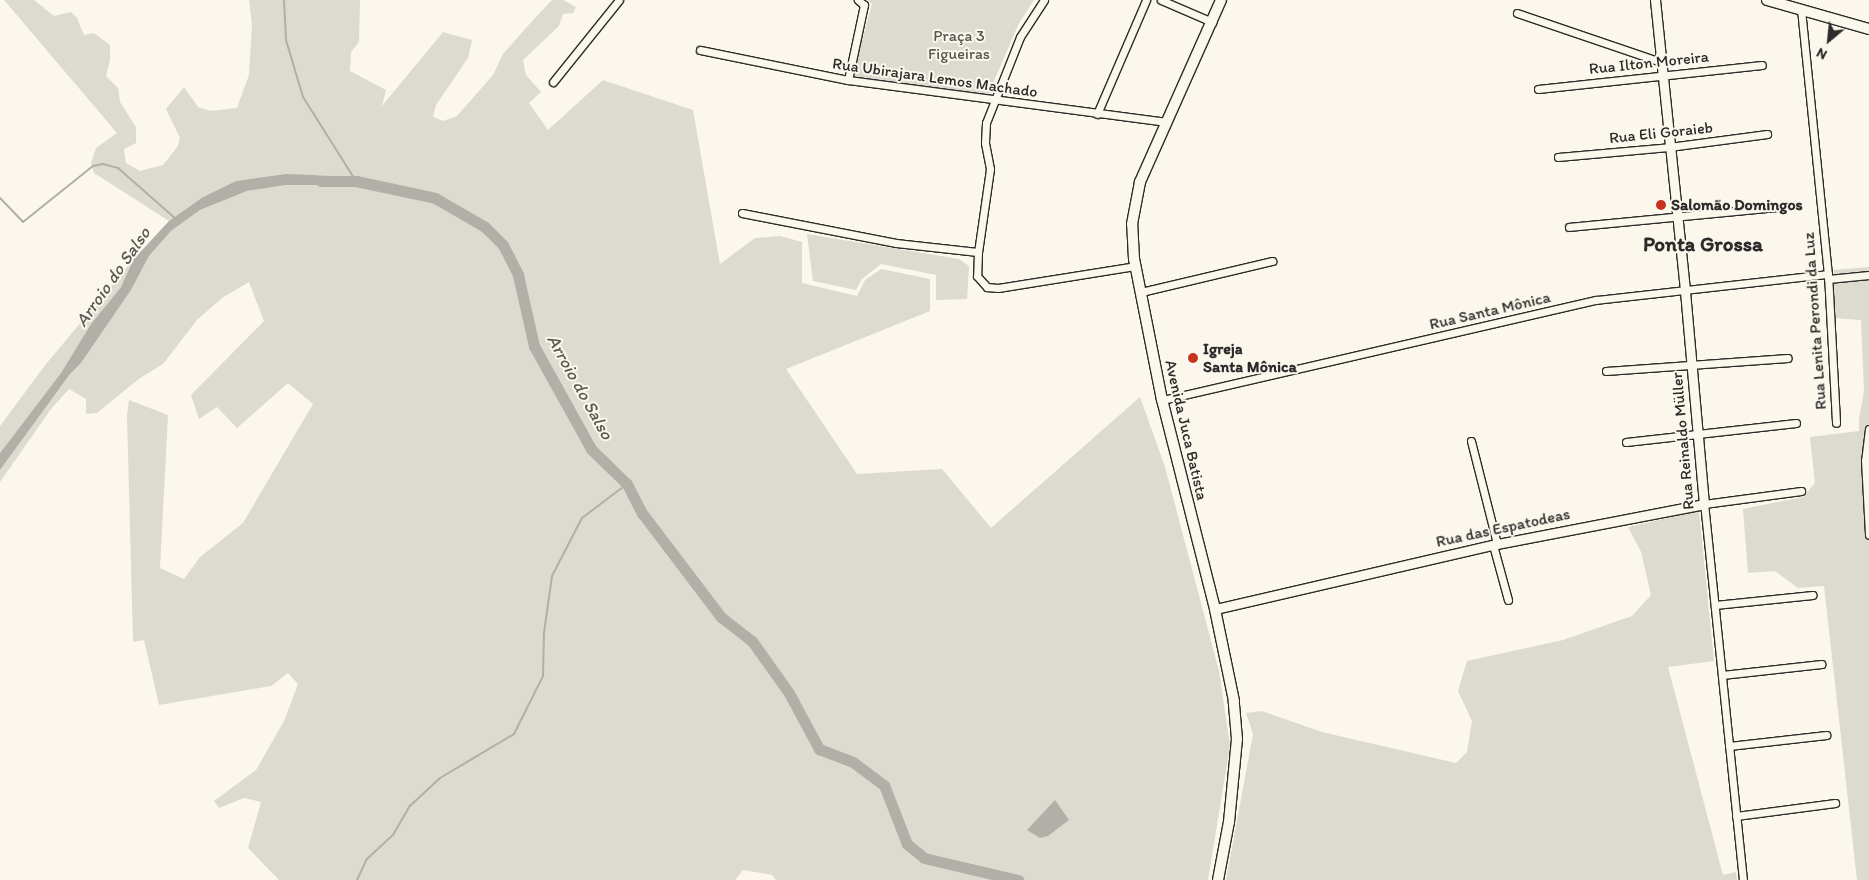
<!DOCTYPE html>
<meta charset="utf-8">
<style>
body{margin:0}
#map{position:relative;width:1869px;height:880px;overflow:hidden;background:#fbf7ec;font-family:Itim,sans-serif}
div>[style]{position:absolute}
.green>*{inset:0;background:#dddad0}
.water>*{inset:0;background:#b1afa7}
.stream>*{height:2px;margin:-1px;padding:0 1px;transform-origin:1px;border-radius:1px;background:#b1afa7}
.river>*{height:11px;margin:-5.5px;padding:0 5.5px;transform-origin:5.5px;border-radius:5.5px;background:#b1afa7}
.roads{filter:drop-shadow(1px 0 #2b2b2b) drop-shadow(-1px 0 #2b2b2b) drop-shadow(0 1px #2b2b2b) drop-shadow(0 -1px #2b2b2b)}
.minor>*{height:7px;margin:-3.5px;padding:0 3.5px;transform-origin:3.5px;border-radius:3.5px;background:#fbf7ec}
.tertiary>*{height:9px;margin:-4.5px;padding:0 4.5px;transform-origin:4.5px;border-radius:4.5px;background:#fbf7ec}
.secondary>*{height:10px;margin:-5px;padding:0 5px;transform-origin:5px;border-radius:5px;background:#fbf7ec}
.dots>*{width:14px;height:14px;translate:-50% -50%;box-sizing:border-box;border:2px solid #fbf7ec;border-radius:50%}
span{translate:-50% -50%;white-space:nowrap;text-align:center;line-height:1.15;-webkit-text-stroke:4px #fbf7ec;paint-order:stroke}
.park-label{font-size:16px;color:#585754}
.street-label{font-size:16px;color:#2b2b2b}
.poi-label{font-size:16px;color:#2b2b2b;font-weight:700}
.left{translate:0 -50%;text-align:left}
.water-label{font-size:18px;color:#5a5956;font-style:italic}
.district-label{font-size:21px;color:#2b2b2b;font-weight:700}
.north{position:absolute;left:1804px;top:15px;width:50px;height:50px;-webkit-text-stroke:4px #fbf7ec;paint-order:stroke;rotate:208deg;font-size:14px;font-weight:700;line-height:20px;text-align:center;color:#2b2b2b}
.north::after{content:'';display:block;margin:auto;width:18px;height:22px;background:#2b2b2b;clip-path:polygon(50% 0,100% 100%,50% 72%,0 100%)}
</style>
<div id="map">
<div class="green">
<i style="clip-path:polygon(4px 0,34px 0,54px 16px,71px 12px,77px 18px,84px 35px,94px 33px,110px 45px,110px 60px,106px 76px,118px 88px,120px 102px,136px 127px,136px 143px,124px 149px,126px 163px,140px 171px,163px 165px,178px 146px,180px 138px,166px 109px,184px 87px,198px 107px,210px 111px,237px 108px,249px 75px,252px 25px,249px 0,360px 0,359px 42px,351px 52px,350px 71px,386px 90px,382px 106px,443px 32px,472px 40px,468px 58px,436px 105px,433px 117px,443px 121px,457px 116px,493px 75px,503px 54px,534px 19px,552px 0,563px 0,576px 7px,573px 13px,563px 14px,559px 26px,523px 60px,526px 75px,541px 92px,529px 103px,548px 130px,603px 80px,693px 110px,720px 264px,755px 238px,780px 236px,802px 242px,802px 283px,857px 296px,865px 280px,881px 269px,930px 279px,930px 311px,786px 369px,857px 474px,942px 469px,991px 528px,1140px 397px,1165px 467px,1219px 671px,1230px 746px,1208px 880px,776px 880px,772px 875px,743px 870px,735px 880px,279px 880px,248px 848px,261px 802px,244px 798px,219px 808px,214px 801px,256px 770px,284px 721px,298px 684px,288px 673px,271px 686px,159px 705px,144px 640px,133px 642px,127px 415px,129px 400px,168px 415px,160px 568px,184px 579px,200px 557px,243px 523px,313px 404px,288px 383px,237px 428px,217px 407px,199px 419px,191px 395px,264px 321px,249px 282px,222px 298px,197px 320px,163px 364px,140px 378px,97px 413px,86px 414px,86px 399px,69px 389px,51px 409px,0 482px,0 470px,70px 374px,81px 363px,131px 290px,149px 256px,171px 231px,200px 210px,247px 191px,286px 185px,325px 185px,338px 176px,320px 175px,236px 181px,203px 197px,169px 221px,94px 173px,91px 163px,96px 148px,117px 133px)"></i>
<i style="clip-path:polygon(868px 0,1034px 0,1019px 23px,988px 95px,852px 77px,872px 4px)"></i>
<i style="clip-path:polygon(807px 234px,959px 259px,969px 266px,967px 299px,936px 300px,936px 275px,881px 264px,862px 279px,856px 290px,813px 281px)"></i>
<i style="clip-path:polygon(133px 260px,121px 287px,91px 324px,61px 373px,0 453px,0 426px,46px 364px)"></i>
<i style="clip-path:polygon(1869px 267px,1869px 880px,1857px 880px,1824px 586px,1798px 588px,1775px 571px,1748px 573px,1743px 509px,1803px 497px,1815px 483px,1810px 437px,1859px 431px,1859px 419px,1864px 391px,1861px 320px,1834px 318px,1834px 270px)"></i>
<i style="clip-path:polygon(1699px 511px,1714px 661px,1668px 667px,1723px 875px,1736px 872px,1737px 880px,1226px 880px,1253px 734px,1246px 713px,1262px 711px,1322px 732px,1456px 763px,1467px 752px,1472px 721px,1458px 691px,1467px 661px,1563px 640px,1632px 616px,1651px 595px,1641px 552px,1628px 527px)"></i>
</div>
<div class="water">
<i style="clip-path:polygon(286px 174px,338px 176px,333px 183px,325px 185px,286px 185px,247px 191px,200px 210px,171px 231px,149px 256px,131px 290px,81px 363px,70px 374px,0 470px,0 453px,61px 373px,91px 324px,121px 287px,133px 260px,169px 221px,203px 197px,236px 181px)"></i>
<i style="clip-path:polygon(1055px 800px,1069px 820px,1048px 836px,1040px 838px,1027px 830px)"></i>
</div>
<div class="stream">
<i style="left:284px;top:0;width:40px;rotate:87.1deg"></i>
<i style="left:286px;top:40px;width:59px;rotate:73.4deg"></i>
<i style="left:303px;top:97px;width:99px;rotate:57.8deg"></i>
<i style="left:0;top:198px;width:33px;rotate:46deg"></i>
<i style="left:23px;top:222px;width:90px;rotate:-38.7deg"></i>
<i style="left:93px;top:166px;width:10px;rotate:-11deg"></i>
<i style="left:103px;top:164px;width:16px;rotate:15deg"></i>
<i style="left:118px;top:168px;width:76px;rotate:41.3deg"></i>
<i style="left:357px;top:880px;width:23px;rotate:-65deg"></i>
<i style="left:367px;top:859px;width:35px;rotate:-43deg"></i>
<i style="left:393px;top:835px;width:34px;rotate:-60deg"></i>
<i style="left:410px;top:806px;width:41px;rotate:-43deg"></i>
<i style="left:440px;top:778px;width:86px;rotate:-30.7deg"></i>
<i style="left:514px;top:734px;width:65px;rotate:-63.4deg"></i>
<i style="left:543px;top:676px;width:43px;rotate:-88.7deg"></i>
<i style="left:544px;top:633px;width:58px;rotate:-82deg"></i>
<i style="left:552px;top:576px;width:65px;rotate:-62.7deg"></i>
<i style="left:582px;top:518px;width:56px;rotate:-37.1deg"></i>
</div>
<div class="river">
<i style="left:321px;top:181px;width:35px"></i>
<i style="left:356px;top:181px;width:81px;rotate:12.1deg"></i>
<i style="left:435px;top:198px;width:58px;rotate:30.1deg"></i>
<i style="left:485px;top:227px;width:25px;rotate:45deg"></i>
<i style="left:503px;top:245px;width:34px;rotate:63deg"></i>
<i style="left:518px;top:275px;width:73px;rotate:77.3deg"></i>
<i style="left:534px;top:346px;width:118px;rotate:61deg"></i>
<i style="left:591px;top:449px;width:50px;rotate:44.2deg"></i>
<i style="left:627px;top:484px;width:33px;rotate:63deg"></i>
<i style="left:642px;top:513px;width:131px;rotate:52.8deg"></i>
<i style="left:721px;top:617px;width:39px;rotate:38deg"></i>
<i style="left:752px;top:641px;width:64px;rotate:54.6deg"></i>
<i style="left:789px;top:693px;width:64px;rotate:61.8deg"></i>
<i style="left:819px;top:749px;width:36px;rotate:21deg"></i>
<i style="left:853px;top:762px;width:39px;rotate:37deg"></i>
<i style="left:884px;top:785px;width:63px;rotate:68.7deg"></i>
<i style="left:907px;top:844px;width:22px;rotate:39deg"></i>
<i style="left:924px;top:858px;width:97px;rotate:13.2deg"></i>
</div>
<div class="roads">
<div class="minor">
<i style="left:1044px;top:0;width:44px;rotate:123deg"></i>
<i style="left:1020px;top:37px;width:92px;rotate:111.6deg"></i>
<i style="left:986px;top:123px;width:20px;rotate:93deg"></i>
<i style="left:985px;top:143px;width:26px;rotate:79deg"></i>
<i style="left:990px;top:169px;width:84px;rotate:98.2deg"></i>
<i style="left:978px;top:252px;width:24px;rotate:92deg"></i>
<i style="left:977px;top:276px;width:15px;rotate:48deg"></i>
<i style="left:987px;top:287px;width:11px;rotate:5deg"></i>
<i style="left:998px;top:288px;width:140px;rotate:-9.1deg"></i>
<i style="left:1161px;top:0;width:56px;rotate:23.3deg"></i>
<i style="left:1801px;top:9px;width:266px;rotate:84.2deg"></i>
<i style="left:1828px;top:274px;width:149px;rotate:86.9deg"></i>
<i style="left:1517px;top:13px;width:152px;rotate:18.8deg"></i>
<i style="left:700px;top:50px;width:151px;rotate:11.5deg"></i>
<i style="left:848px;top:80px;width:322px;rotate:7.5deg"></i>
<i style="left:848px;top:80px;width:77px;rotate:-78deg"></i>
<i style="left:864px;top:5px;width:8px;rotate:-140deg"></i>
<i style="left:553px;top:82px;width:105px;rotate:-51.2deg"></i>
<i style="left:1538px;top:89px;width:225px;rotate:-6.1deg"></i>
<i style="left:1097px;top:114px;width:124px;rotate:-66.7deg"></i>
<i style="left:1558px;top:157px;width:111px;rotate:-5.1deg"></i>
<i style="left:1669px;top:147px;width:99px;rotate:-7.6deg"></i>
<i style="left:742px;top:213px;width:157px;rotate:11deg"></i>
<i style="left:896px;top:243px;width:82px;rotate:6.3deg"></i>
<i style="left:1569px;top:227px;width:208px;rotate:-5.5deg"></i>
<i style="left:1828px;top:279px;width:41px;rotate:-5.6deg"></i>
<i style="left:1141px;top:292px;width:135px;rotate:-13.3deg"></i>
<i style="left:1606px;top:371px;width:182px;rotate:-4.1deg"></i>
<i style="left:1162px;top:400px;width:445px;rotate:-13deg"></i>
<i style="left:1596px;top:300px;width:233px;rotate:-6.4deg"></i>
<i style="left:1869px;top:429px;width:31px;rotate:97deg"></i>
<i style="left:1865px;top:460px;width:75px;rotate:86.9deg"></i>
<i style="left:1471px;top:441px;width:106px;rotate:75.8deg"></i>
<i style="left:1626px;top:442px;width:171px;rotate:-6.4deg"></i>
<i style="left:1493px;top:545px;width:57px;rotate:74.7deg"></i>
<i style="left:1715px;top:605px;width:98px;rotate:-5.9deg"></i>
<i style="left:1722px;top:675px;width:100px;rotate:-6.3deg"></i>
<i style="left:1729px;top:746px;width:98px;rotate:-6.5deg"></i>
<i style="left:1736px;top:816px;width:100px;rotate:-7.5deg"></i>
<i style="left:1743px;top:880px;width:378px;rotate:-95.9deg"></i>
<i style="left:1704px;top:504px;width:98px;rotate:-7.6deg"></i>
</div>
<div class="tertiary">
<i style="left:1215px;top:609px;width:289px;rotate:-13deg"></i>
<i style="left:1497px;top:544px;width:211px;rotate:-10.9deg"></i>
<i style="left:1704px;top:504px;width:215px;rotate:-95.1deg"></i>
<i style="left:1685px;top:290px;width:292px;rotate:-95.9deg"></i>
</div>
<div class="secondary">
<i style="left:1767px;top:0;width:106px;rotate:15.9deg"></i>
<i style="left:1218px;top:880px;width:59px;rotate:-79.3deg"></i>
<i style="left:1229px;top:822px;width:83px;rotate:-84.5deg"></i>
<i style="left:1237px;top:739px;width:38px;rotate:-95deg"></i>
<i style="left:1234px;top:701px;width:94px;rotate:-101.7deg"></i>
<i style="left:1215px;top:609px;width:216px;rotate:-104.2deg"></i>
<i style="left:1162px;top:400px;width:144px;rotate:-101.2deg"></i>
<i style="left:1134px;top:259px;width:35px;rotate:-93deg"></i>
<i style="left:1132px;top:224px;width:43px;rotate:-79.2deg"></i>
<i style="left:1140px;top:182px;width:199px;rotate:-66deg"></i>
</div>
</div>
<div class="dots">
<i style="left:1661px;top:205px;background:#c8321e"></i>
<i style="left:1193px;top:358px;background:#c8321e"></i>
</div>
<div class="park-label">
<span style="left:959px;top:45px">Praça 3<br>Figueiras</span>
</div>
<div class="street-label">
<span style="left:1649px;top:63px;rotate:-6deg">Rua Ilton Moreira</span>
<span style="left:935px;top:78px;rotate:8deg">Rua Ubirajara Lemos Machado</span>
<span style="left:1661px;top:133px;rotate:-6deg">Rua Eli Goraieb</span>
<span style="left:1490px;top:311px;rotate:-13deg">Rua Santa Mônica</span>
<span style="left:1815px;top:321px;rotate:-94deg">Rua Lenita Perondi da Luz</span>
<span style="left:1186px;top:430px;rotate:77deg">Avenida Juca Batista</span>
<span style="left:1683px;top:441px;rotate:-95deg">Rua Reinaldo Müller</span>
<span style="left:1503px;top:528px;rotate:-12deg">Rua das Espatodeas</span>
</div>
<div class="poi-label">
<span class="left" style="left:1671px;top:205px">Salomão Domingos</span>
<span class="left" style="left:1203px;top:358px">Igreja<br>Santa Mônica</span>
</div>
<div class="water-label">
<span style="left:113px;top:277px;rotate:-55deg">Arroio do Salso</span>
<span style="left:580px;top:387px;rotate:61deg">Arroio do Salso</span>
</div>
<div class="district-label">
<span style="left:1703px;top:244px">Ponta Grossa</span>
</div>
<div class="north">N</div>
</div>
